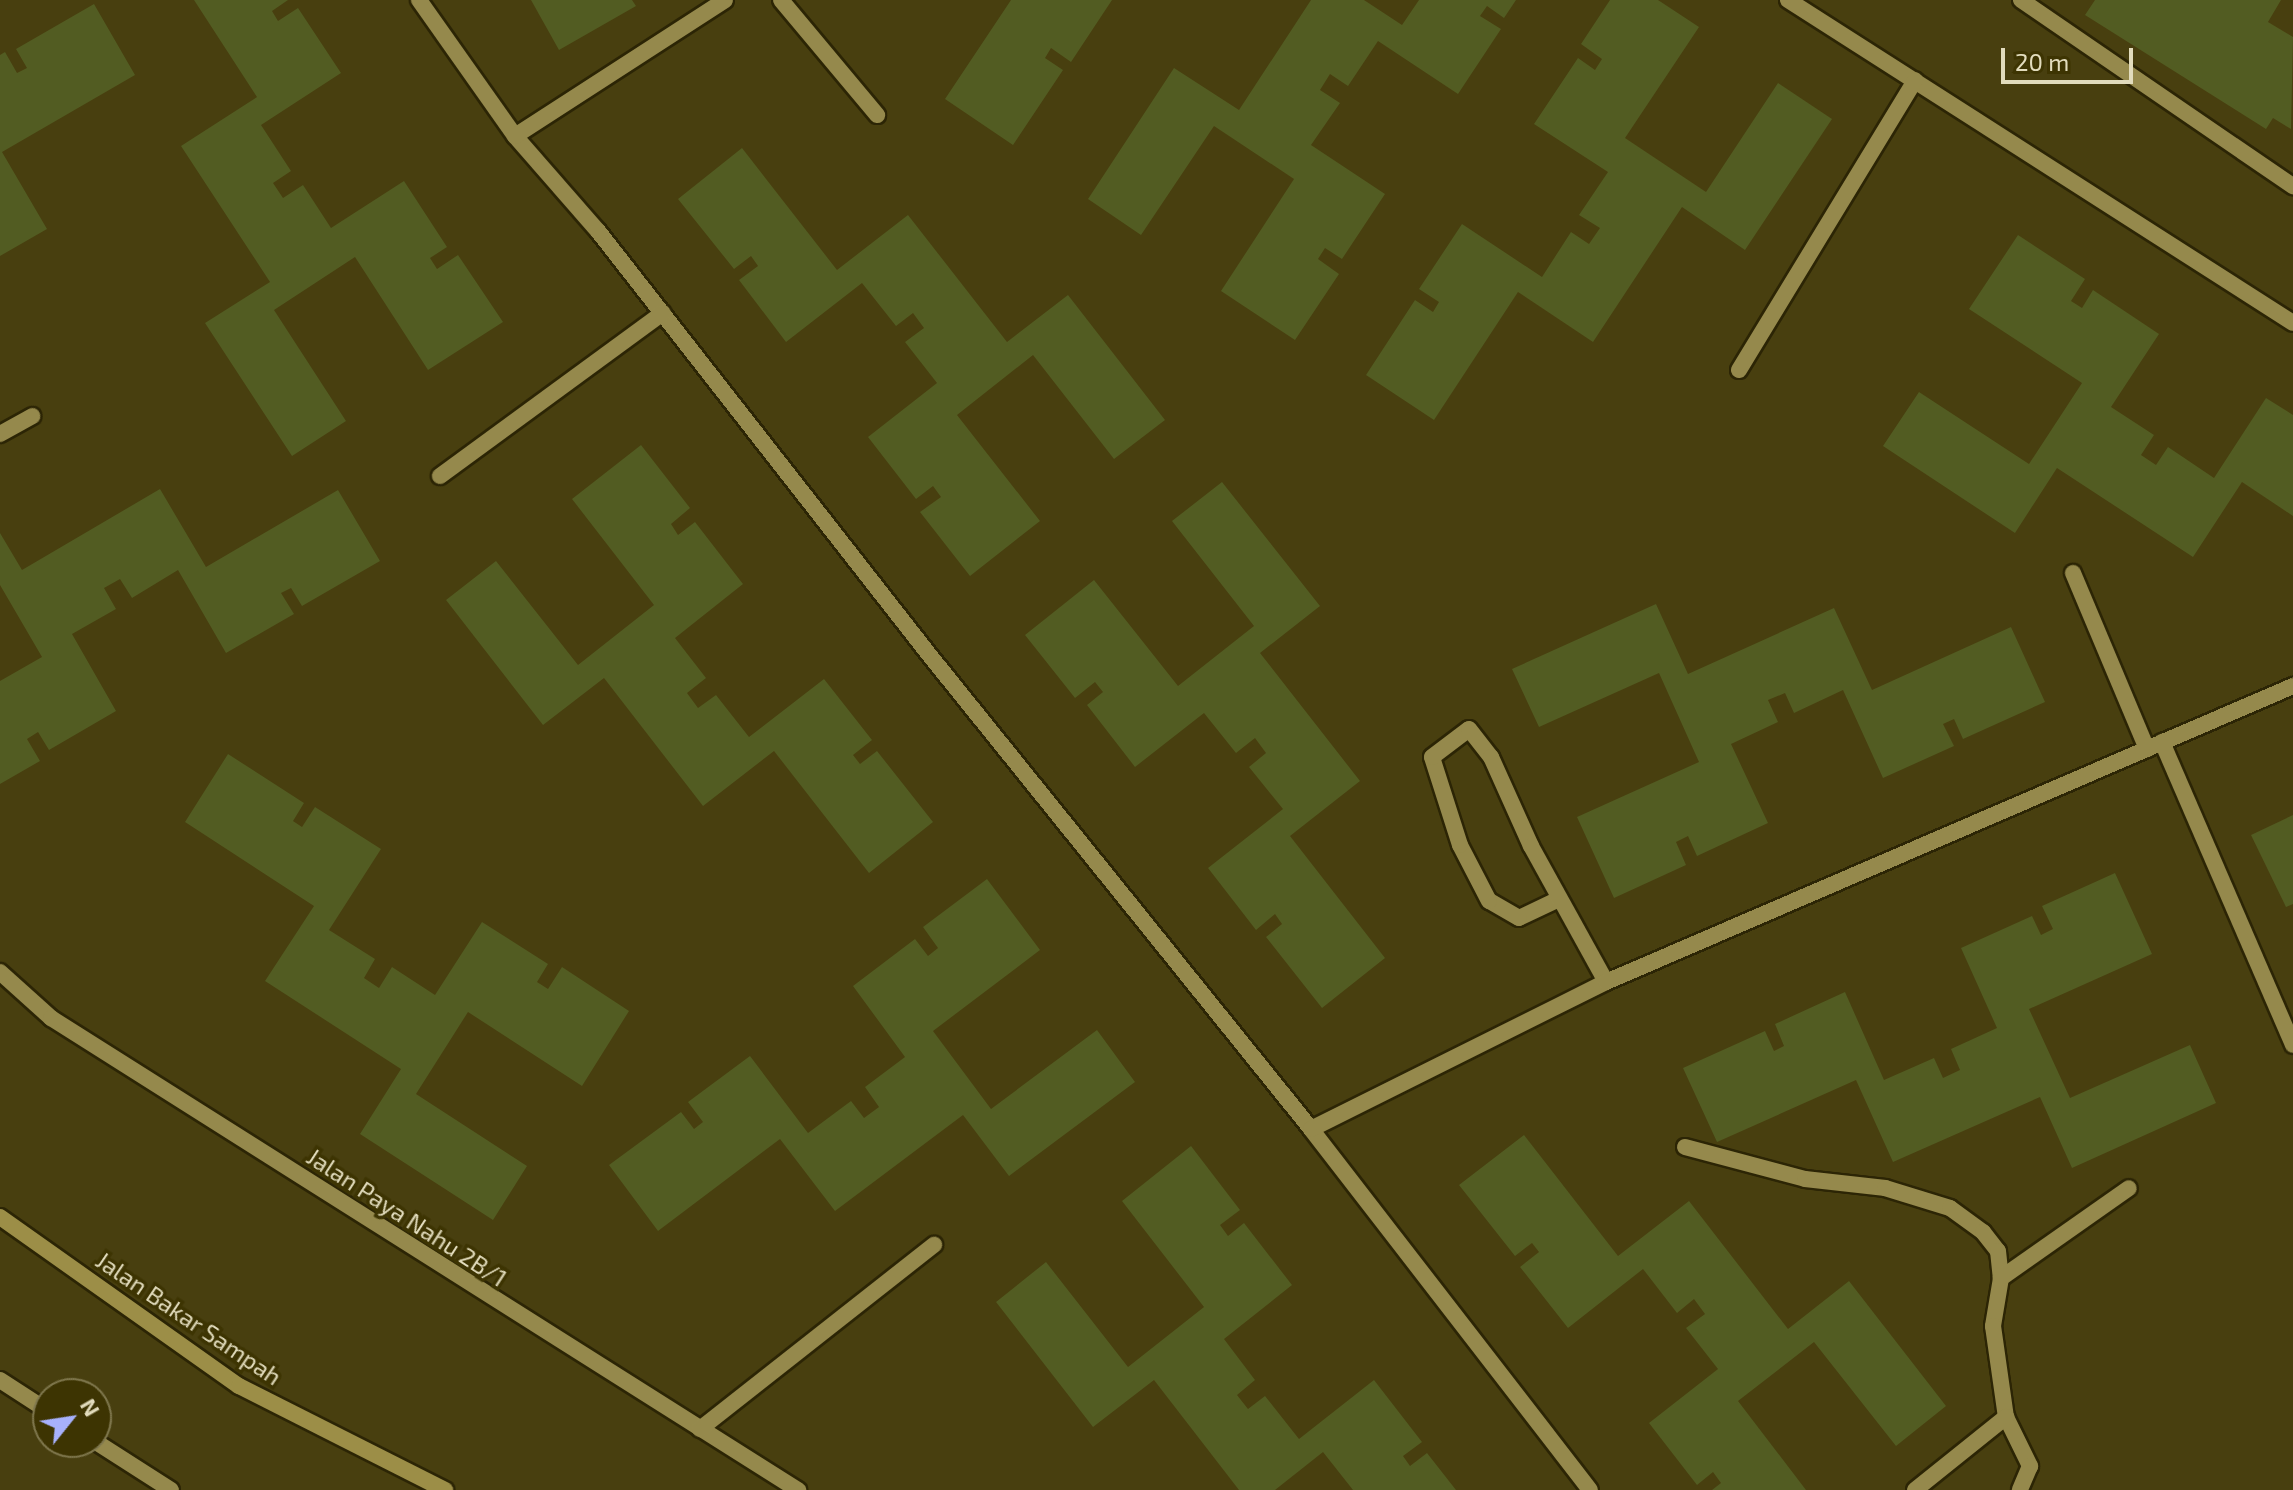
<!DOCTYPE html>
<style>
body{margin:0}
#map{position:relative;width:2293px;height:1490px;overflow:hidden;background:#483f0f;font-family:"Exo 2",sans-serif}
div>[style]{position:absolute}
.building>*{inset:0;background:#525c22}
.roads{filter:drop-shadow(2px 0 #2c2505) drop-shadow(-2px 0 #2c2505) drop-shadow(0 2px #2c2505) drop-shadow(0 -2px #2c2505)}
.lane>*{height:16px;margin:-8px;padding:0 8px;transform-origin:8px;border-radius:8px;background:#95894c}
.street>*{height:16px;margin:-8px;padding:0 8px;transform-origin:8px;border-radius:8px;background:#95894c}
.secondary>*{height:16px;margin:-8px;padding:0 8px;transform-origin:8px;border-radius:8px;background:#9c8e47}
span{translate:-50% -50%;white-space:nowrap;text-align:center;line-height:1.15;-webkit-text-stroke:7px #3d3402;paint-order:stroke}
.street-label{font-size:24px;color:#e2dcbd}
.north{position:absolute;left:32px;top:1378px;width:80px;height:80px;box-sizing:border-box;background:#3d3402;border:2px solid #7f774d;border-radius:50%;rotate:60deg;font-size:22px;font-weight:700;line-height:32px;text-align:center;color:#e2dcbd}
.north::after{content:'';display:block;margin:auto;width:28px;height:36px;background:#a7b1fc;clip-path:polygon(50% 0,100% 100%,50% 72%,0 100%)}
.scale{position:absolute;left:2001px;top:48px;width:132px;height:36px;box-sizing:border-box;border:4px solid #e2dcbd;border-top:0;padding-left:10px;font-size:24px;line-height:28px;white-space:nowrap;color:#e2dcbd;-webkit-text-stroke:6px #3d3402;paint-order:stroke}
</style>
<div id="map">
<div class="building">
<i style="clip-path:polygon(194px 0,288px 0,272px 11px,278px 21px,298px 8px,341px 73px,261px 125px,291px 171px,273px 183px,283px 198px,303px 185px,331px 228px,404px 181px,447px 247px,430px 258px,437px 269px,458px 255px,503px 322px,428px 370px,355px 257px,274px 310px,346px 421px,292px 456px,205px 323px,270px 282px,181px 146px,257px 97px)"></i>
<i style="clip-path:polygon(531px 0,632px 0,636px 6px,559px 50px)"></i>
<i style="clip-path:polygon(1011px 0,1112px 0,1071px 62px,1051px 48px,1045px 58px,1063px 70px,1013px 145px,945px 99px)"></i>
<i style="clip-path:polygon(1311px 0,1364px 0,1402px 25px,1419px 0,1516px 0,1504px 18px,1487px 6px,1480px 16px,1501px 29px,1458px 94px,1378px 41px,1348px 86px,1330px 74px,1320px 90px,1340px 103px,1311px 145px,1385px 194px,1342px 259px,1325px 248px,1318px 259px,1339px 274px,1295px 340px,1221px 291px,1294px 179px,1214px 126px,1141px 235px,1088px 199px,1174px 68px,1239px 110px)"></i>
<i style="clip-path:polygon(1610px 0,1658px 0,1699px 27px,1625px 138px,1706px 192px,1778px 83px,1832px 119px,1745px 250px,1682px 207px,1593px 342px,1518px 292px,1434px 420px,1366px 375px,1415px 300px,1433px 312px,1439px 302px,1419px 289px,1462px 224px,1542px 277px,1571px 232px,1589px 244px,1600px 228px,1579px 215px,1608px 172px,1534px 124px,1578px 58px,1595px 70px,1602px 59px,1581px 44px)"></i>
<i style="clip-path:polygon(2095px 0,2281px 0,2268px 22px,2293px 37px,2291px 129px,2273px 118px,2266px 129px,2085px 15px)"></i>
<i style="clip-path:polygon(94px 4px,135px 75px,2px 152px,47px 229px,0 256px,0 55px,5px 52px,17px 73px,27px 68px,16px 49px)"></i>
<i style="clip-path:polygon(742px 148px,837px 270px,908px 215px,1007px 342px,1068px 295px,1165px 420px,1114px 459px,1033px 355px,957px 415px,1040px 521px,970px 576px,920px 512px,941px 497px,933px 486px,916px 499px,868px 437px,937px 383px,905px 342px,924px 328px,913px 313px,896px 326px,862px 283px,786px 342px,739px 280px,758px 266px,751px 256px,734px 269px,678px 199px)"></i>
<i style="clip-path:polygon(2018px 235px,2085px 279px,2071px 301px,2082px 308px,2093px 290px,2159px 334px,2111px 407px,2154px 435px,2141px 455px,2156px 465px,2168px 447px,2214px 478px,2266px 398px,2293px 415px,2293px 516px,2242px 482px,2193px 557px,2057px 468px,2015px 533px,1883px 446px,1919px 392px,2029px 464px,2082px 383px,1969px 309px)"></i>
<i style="clip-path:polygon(641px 445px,690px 508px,671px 524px,678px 535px,695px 522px,743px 584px,675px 638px,706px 678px,687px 693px,698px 708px,716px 695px,749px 737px,824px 679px,872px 740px,853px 755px,860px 764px,877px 751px,933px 822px,869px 873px,774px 751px,703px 806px,604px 678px,543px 725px,446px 600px,496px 561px,578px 665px,654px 605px,572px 499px)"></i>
<i style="clip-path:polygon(1222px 482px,1320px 606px,1260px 653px,1360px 781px,1290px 836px,1385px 958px,1322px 1008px,1266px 937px,1282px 924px,1275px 914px,1256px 930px,1208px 868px,1283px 809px,1249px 767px,1266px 753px,1255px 738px,1236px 753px,1204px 713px,1135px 767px,1087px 705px,1103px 692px,1095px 682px,1075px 698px,1025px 635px,1094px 580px,1178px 686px,1254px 626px,1172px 521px)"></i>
<i style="clip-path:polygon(160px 489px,206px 567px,338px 490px,380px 561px,302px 606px,291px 588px,281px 593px,294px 614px,226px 653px,178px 570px,132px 598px,120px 579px,104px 588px,116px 609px,72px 634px,116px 711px,49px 750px,38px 732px,27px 739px,40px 761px,0 784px,0 681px,42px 657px,0 585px,0 533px,22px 570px)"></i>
<i style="clip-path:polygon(1656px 604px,1688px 674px,1834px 608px,1872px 690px,2011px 627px,2045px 702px,1963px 739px,1954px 719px,1943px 724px,1954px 746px,1883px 778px,1843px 690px,1794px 713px,1785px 693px,1768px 700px,1778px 722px,1731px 744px,1768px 823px,1697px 856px,1688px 836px,1676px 842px,1686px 865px,1614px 898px,1577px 817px,1699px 762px,1659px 673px,1539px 727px,1512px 669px)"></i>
<i style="clip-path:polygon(228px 754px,304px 803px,293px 821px,302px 827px,315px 807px,381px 849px,329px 930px,375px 959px,364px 978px,379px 988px,392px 967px,435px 995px,482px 922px,548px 964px,537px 982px,548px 989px,562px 967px,629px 1011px,582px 1086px,468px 1012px,416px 1094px,527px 1166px,493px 1220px,360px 1134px,401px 1069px,265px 981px,314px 906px,185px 822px)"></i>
<i style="clip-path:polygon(2293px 815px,2293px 904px,2286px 907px,2251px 835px)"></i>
<i style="clip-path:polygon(2115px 873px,2152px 954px,2029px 1009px,2070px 1098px,2190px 1045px,2216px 1103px,2072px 1168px,2040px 1097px,1893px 1162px,1856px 1080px,1717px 1142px,1683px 1068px,1765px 1031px,1774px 1051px,1784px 1046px,1775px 1024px,1845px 992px,1884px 1080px,1934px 1058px,1943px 1078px,1960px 1070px,1951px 1049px,1997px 1028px,1961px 948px,2032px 916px,2041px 935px,2053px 929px,2042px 906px)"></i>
<i style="clip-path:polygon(987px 879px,1040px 950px,933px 1031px,991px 1109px,1097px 1030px,1135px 1082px,1009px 1176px,963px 1115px,835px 1211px,780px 1139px,658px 1231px,609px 1165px,681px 1112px,694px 1129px,703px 1122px,688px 1102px,750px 1056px,808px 1133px,851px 1101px,864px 1118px,879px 1107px,865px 1087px,905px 1057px,853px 986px,915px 939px,928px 956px,938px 948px,923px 927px)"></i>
<i style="clip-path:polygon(1524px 1135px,1618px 1256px,1689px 1201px,1788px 1329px,1849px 1281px,1946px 1406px,1896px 1446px,1814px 1342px,1738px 1401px,1806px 1490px,1712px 1490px,1721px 1483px,1713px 1472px,1697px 1485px,1649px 1423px,1718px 1369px,1686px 1328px,1705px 1314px,1694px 1299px,1677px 1313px,1643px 1269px,1568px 1328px,1520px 1267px,1539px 1252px,1532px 1243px,1515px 1256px,1459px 1185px)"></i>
<i style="clip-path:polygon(1191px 1146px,1240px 1210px,1220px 1225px,1228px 1236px,1244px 1223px,1292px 1285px,1224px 1339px,1255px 1380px,1237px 1395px,1248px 1409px,1265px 1396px,1299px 1439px,1374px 1380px,1422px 1442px,1403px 1456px,1410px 1466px,1427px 1453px,1456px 1490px,1353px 1490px,1323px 1452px,1275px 1490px,1239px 1490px,1154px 1380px,1093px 1427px,996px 1302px,1046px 1262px,1128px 1367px,1204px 1307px,1122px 1201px)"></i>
</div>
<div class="roads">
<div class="lane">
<i style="left:2073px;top:573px;width:191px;rotate:67.2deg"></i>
<i style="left:2162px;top:742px;width:330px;rotate:66.6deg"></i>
<i style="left:1559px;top:899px;width:44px;rotate:154.6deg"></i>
<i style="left:1519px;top:918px;width:34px;rotate:-150deg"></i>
<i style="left:1489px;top:901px;width:63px;rotate:-117.4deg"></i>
<i style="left:1460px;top:845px;width:92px;rotate:-107.7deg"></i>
<i style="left:1432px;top:757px;width:46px;rotate:-37.1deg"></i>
<i style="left:1469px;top:729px;width:36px;rotate:52deg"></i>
<i style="left:1491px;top:757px;width:98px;rotate:65.8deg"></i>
<i style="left:1531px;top:846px;width:155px;rotate:61.1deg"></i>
<i style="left:1685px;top:1147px;width:124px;rotate:14.9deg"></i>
<i style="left:1805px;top:1179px;width:81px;rotate:6.4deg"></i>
<i style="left:1885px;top:1188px;width:68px;rotate:17.1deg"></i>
<i style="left:1950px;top:1208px;width:41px;rotate:36deg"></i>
<i style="left:1983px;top:1232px;width:24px;rotate:52deg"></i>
<i style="left:1998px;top:1251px;width:27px;rotate:84deg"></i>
<i style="left:2001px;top:1278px;width:49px;rotate:99.5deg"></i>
<i style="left:1993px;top:1326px;width:92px;rotate:81.9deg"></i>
<i style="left:2006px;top:1417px;width:55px;rotate:63.9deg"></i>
<i style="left:2030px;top:1466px;width:26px;rotate:113deg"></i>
<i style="left:2001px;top:1278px;width:156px;rotate:-35.1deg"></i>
<i style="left:1915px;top:1490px;width:117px;rotate:-38.7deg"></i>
</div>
<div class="street">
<i style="left:419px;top:0;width:166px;rotate:54.8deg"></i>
<i style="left:515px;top:136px;width:126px;rotate:48.9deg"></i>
<i style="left:598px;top:231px;width:534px;rotate:51.99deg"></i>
<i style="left:927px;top:652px;width:612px;rotate:51.16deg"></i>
<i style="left:1311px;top:1129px;width:456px;rotate:52.3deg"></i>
<i style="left:781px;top:0;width:150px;rotate:50.1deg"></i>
<i style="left:1788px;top:0;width:599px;rotate:32.6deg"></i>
<i style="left:2021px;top:0;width:330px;rotate:34.4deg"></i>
<i style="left:515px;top:136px;width:250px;rotate:-32.9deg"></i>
<i style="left:1739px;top:370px;width:339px;rotate:-58.7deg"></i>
<i style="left:0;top:434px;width:37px;rotate:-29deg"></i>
<i style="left:440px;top:476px;width:276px;rotate:-36.2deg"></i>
<i style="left:0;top:972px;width:69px;rotate:42deg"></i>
<i style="left:51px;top:1018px;width:884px;rotate:32.29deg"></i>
<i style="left:1311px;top:1129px;width:330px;rotate:-26.5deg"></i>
<i style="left:1606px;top:982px;width:748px;rotate:-23.31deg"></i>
<i style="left:0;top:1380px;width:57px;rotate:32.9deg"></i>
<i style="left:700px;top:1429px;width:298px;rotate:-38.2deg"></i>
<i style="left:96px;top:1442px;width:89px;rotate:32.6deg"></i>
</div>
<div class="secondary">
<i style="left:0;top:1217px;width:293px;rotate:35.3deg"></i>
<i style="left:239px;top:1386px;width:231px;rotate:26.8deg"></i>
</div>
</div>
<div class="street-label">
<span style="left:407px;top:1217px;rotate:33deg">Jalan Paya Nahu 2B/1</span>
<span style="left:189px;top:1318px;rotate:34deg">Jalan Bakar Sampah</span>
</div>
<div class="north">N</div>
<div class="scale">20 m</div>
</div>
